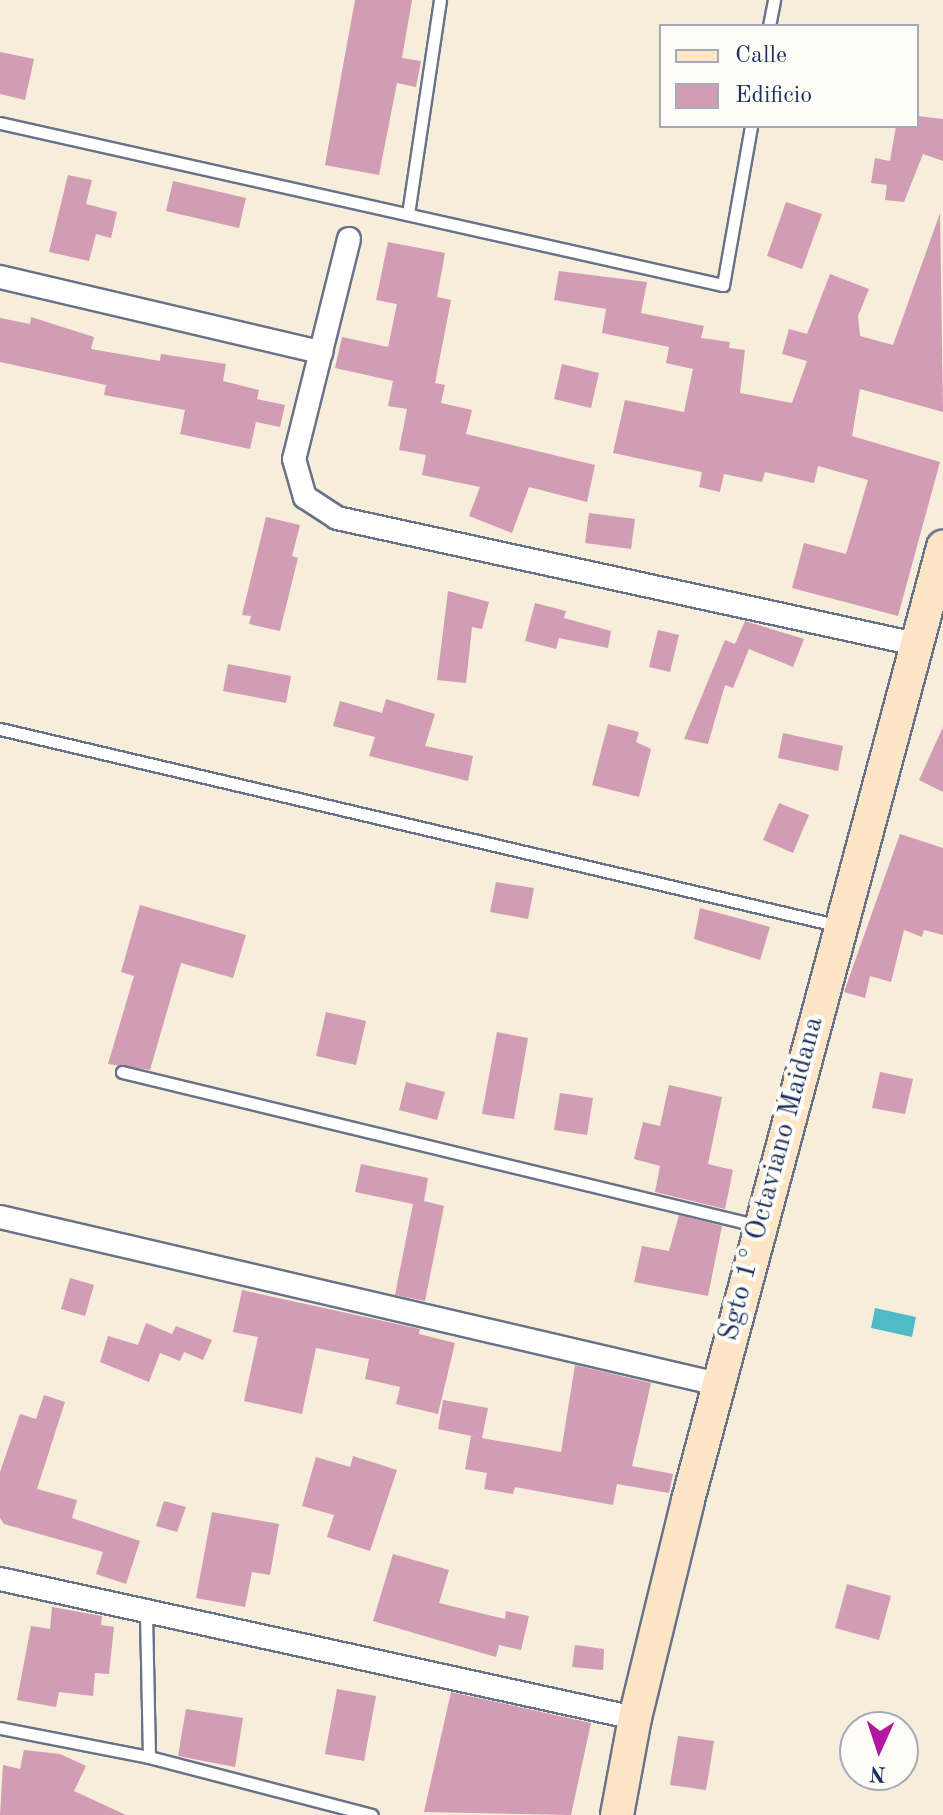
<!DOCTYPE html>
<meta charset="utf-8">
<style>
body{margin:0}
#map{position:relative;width:943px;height:1815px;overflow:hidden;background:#f6edda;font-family:"Old Standard TT",serif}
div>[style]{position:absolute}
.water>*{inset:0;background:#4ebbc7}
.building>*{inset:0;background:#d29cb5}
.roads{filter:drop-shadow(2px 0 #687289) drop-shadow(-2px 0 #687289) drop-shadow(0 2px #687289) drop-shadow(0 -2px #687289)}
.lane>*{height:11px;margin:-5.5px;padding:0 5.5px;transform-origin:5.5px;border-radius:5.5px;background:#fff}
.street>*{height:22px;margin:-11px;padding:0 11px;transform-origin:11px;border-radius:11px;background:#fff}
.secondary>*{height:32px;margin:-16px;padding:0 16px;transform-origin:16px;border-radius:16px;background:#fde5c5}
span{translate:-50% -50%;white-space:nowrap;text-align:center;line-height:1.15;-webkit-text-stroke:8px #fdfcf7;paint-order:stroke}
.street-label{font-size:28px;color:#1b2f5e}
.legend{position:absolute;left:659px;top:24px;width:260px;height:104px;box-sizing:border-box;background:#fdfcf7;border:2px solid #a3aaba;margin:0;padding:10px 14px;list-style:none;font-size:24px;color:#1b2f5e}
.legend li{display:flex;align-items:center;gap:16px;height:40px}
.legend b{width:40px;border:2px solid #a3aaba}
.north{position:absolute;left:839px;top:1711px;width:80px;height:80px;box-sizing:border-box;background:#fdfcf7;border:2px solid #a3aaba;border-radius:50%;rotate:183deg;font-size:22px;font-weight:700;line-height:32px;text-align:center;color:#1b2f5e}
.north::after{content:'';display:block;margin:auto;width:28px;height:36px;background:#b5179e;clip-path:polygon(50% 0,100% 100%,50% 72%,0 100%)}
</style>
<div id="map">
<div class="water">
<i style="clip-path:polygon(875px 1308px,916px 1317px,912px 1337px,871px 1328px)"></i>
</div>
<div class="building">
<i style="clip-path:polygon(355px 0,412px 0,402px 58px,421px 61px,416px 87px,397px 83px,379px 175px,325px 165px)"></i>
<i style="clip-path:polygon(0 52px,34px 59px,25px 100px,0 94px)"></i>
<i style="clip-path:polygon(917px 116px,943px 119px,943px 161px,923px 154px,904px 202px,885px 200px,887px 185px,871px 183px,875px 158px,890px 161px,896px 126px,917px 126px)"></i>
<i style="clip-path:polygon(68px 175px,92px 180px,86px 204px,117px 212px,111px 238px,96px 234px,89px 261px,49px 252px)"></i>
<i style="clip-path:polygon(173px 181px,246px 198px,239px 228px,166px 211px)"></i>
<i style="clip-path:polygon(786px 202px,822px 214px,802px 269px,767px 256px)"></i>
<i style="clip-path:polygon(940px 213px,943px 412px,860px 389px,852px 436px,940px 462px,898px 616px,792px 588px,804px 543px,846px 554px,868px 480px,818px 466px,814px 483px,765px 472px,762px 482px,724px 474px,720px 492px,699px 487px,702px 472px,613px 453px,625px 400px,684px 412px,693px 369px,666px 363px,669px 347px,602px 333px,606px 309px,554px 300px,559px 271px,647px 282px,641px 313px,704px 326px,701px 338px,730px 342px,729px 348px,745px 350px,740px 393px,792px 403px,807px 361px,782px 354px,789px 329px,807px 334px,830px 274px,869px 289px,858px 316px,860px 336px,893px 345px)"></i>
<i style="clip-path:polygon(388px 242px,445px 253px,437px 297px,451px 300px,435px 383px,445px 385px,441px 403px,472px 410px,466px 434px,595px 465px,587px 502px,529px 487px,512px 533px,469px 516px,480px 487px,422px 475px,426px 455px,399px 450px,407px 409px,388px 406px,393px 381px,335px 368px,342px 337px,388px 347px,397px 304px,376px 300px)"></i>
<i style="clip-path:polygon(31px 317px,94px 337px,91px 349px,160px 361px,161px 354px,226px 364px,223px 381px,259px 390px,257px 399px,285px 405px,280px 427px,256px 422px,250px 449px,180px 434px,185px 410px,104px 395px,106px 385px,0 362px,0 318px,30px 324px)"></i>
<i style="clip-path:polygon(562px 364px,599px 373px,591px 408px,554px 399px)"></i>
<i style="clip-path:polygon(589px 513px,635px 519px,631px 549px,585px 543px)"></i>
<i style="clip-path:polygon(266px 517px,300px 525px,292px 556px,298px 558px,280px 631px,249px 624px,251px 616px,242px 615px)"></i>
<i style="clip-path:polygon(448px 591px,489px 602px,482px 629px,472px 627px,466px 683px,437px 680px)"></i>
<i style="clip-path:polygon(535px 603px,566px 611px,564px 618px,611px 631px,608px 648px,559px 638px,556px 649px,525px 641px)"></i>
<i style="clip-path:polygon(745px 621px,804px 639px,793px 667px,749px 649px,733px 688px,725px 685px,708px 744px,684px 739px,725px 640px,735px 644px)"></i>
<i style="clip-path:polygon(658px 630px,679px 635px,670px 672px,649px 667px)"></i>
<i style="clip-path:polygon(228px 664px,291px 676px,286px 703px,223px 691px)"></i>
<i style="clip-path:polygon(386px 699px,435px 714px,425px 746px,473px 756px,468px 781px,369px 756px,375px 737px,333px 726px,340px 701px,382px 713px)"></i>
<i style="clip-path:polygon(608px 724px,639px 732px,636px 742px,651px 749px,639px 797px,592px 785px)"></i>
<i style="clip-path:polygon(943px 727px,943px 792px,919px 780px)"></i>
<i style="clip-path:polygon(783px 733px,843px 746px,838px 771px,778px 758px)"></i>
<i style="clip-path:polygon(779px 803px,809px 815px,793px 853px,763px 840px)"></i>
<i style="clip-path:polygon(900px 834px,943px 848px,943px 935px,924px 930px,922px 937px,904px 930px,891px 982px,870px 976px,865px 998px,844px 992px)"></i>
<i style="clip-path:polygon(496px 882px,534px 888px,528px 919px,490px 912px)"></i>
<i style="clip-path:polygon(140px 905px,246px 935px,233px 978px,181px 963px,150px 1070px,108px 1064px,134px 976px,121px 972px)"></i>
<i style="clip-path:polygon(700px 908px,770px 927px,760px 960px,694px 939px)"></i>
<i style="clip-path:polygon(326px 1012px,366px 1021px,356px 1065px,316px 1056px)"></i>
<i style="clip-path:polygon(497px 1032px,528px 1038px,514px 1119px,482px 1114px)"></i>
<i style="clip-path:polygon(880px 1072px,913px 1079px,905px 1114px,872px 1108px)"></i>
<i style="clip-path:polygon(406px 1082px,445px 1092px,437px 1120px,399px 1110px)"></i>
<i style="clip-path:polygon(669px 1085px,722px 1097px,708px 1164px,733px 1170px,725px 1209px,655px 1192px,660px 1166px,634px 1159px,643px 1122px,660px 1126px)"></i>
<i style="clip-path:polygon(560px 1093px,593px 1098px,587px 1135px,554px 1130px)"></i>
<i style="clip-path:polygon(361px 1164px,428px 1178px,424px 1201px,444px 1206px,425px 1301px,395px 1295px,413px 1204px,355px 1192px)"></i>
<i style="clip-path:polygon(679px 1215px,722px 1226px,708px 1296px,634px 1282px,642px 1246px,669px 1251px)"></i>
<i style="clip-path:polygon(70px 1278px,94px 1285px,85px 1316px,61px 1309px)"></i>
<i style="clip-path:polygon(242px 1290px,420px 1329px,419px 1334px,455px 1343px,438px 1414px,396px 1404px,400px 1387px,365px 1379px,369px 1359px,316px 1348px,302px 1414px,244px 1401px,258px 1337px,233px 1332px)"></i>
<i style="clip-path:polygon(146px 1323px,172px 1334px,176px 1326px,212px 1340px,203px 1360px,184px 1352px,180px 1361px,160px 1353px,149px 1382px,100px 1362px,108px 1336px,138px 1345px)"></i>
<i style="clip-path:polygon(575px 1365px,651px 1383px,632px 1466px,673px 1474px,669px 1493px,617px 1484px,613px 1505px,515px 1487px,513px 1494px,484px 1489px,487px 1473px,465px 1469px,471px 1436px,477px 1437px,438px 1429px,443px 1400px,488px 1408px,482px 1438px,561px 1452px)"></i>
<i style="clip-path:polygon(44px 1395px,65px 1402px,37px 1489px,77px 1500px,72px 1518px,140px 1541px,126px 1584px,96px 1574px,103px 1552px,4px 1524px,0 1518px,0 1472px,20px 1414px,36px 1419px)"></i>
<i style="clip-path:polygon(353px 1456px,397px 1470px,370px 1551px,327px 1537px,334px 1515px,302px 1506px,316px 1457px,350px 1467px)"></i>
<i style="clip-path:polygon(164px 1501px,186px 1507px,177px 1532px,156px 1526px)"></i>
<i style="clip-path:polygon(212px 1512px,279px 1524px,270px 1575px,252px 1572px,245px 1607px,196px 1598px)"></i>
<i style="clip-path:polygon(393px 1554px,449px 1570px,439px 1603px,505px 1619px,506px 1611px,529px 1616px,521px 1650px,499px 1645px,496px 1657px,373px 1621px)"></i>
<i style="clip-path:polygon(847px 1584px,891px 1596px,879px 1640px,835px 1628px)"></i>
<i style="clip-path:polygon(52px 1607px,102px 1616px,101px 1625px,114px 1627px,109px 1674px,95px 1673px,93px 1696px,59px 1692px,56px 1707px,17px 1700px,31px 1626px,50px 1629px)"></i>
<i style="clip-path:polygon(575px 1645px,604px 1649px,603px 1670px,572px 1667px)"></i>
<i style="clip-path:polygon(337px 1689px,376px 1696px,364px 1761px,325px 1754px)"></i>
<i style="clip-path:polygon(451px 1692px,591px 1723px,571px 1815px,424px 1812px)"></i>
<i style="clip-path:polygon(186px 1709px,243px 1718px,235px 1767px,178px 1756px)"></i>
<i style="clip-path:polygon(678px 1736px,714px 1741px,706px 1790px,670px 1785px)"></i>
<i style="clip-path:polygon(24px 1750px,60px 1754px,86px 1766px,74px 1791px,126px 1815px,0 1815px,3px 1765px,20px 1769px)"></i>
</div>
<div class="roads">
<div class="lane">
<i style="left:769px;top:26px;width:26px;rotate:-79deg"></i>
<i style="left:0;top:123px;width:741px;rotate:12.63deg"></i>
<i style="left:723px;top:285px;width:161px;rotate:-80deg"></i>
<i style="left:408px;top:214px;width:216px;rotate:-81.5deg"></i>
<i style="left:0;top:729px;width:863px;rotate:13.2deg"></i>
<i style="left:122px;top:1072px;width:655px;rotate:13.59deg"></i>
<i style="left:146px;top:1614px;width:143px;rotate:88.8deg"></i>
<i style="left:0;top:1728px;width:152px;rotate:11deg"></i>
<i style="left:149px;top:1757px;width:230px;rotate:14.6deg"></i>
</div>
<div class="street">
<i style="left:349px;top:239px;width:227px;rotate:104deg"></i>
<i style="left:294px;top:459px;width:40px;rotate:74deg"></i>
<i style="left:305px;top:497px;width:38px;rotate:33deg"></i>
<i style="left:337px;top:518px;width:593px;rotate:12.28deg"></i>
<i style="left:0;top:277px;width:330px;rotate:13.2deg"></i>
<i style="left:0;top:1217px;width:737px;rotate:13.09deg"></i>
<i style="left:0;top:1579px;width:650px;rotate:12.35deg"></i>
</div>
<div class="secondary">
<i style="left:617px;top:1815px;width:99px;rotate:-79.5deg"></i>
<i style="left:635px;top:1718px;width:224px;rotate:-76.3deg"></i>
<i style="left:688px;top:1500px;width:987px;rotate:-75.02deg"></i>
</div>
</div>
<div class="street-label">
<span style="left:772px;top:1179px;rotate:-75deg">Sgto 1° Octaviano Maidana</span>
</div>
<ul class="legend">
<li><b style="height:10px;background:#fde5c5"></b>Calle</li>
<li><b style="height:22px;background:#d29cb5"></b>Edificio</li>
</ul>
<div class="north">N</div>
</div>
